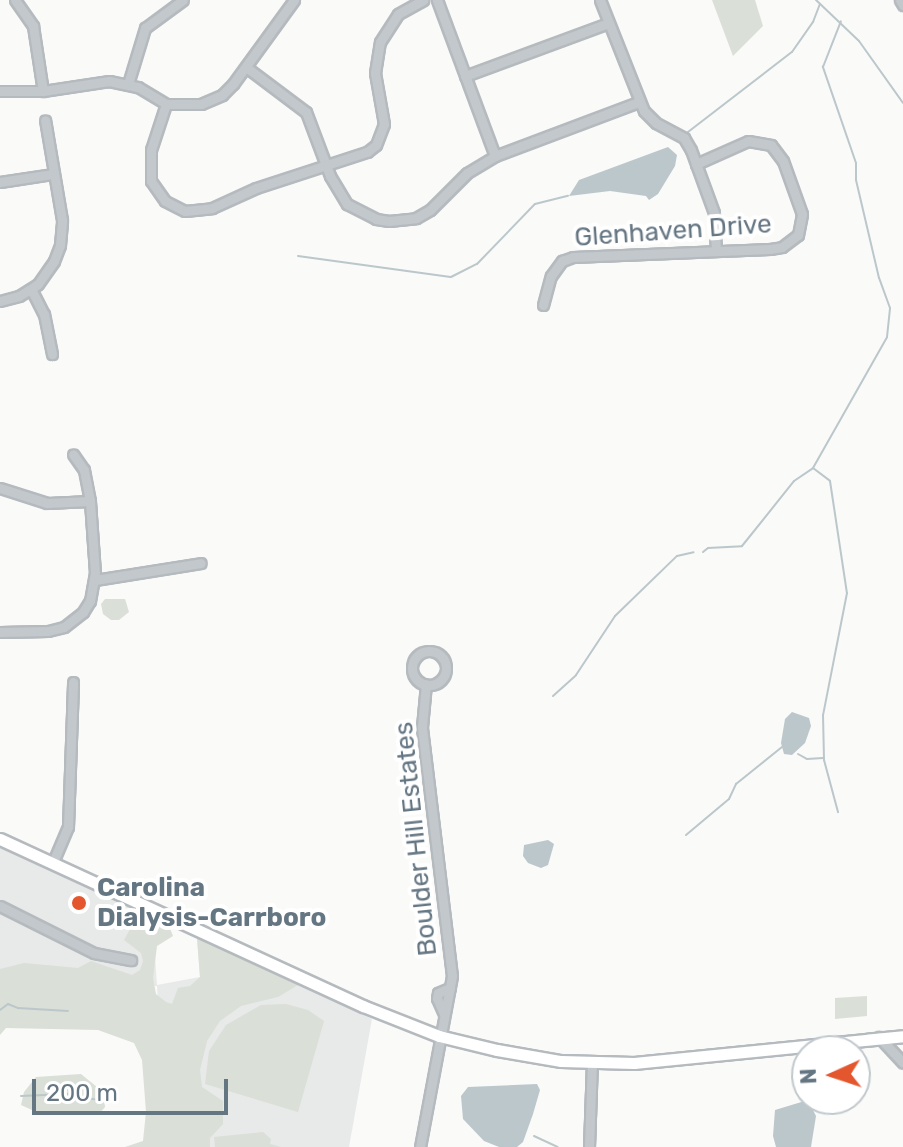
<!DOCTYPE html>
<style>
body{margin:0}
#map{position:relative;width:903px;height:1147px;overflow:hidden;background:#fafaf8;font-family:Rubik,sans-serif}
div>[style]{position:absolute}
.built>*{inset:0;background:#e8e9e9}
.green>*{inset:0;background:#dadfd7}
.water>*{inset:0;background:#bbc7cb}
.stream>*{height:2px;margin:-1px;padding:0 1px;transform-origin:1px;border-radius:1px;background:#bbc7cb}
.roads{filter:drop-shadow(2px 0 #b5babe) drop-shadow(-2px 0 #b5babe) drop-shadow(0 2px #b5babe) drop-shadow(0 -2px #b5babe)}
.minor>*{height:9px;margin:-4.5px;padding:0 4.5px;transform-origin:4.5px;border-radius:4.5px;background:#c3c8cc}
.minor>.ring{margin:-4.5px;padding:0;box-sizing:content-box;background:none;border:9px solid #c3c8cc;border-radius:50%}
.major>*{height:11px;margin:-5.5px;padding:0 5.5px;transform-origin:5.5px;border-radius:5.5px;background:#fff}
.dots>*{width:22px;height:22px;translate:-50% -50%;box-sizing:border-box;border:4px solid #fff;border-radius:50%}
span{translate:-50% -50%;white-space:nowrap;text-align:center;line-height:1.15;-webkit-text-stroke:8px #fff;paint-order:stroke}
.street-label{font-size:26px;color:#657683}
.poi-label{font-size:26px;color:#657683;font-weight:700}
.left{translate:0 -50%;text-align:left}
.north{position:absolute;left:791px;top:1035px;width:80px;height:80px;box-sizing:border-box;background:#fff;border:2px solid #c1c8cd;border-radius:50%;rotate:267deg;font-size:22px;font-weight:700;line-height:32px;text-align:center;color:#657683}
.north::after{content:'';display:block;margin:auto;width:28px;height:36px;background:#e4572e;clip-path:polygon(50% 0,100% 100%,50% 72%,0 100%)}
.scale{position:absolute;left:32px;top:1079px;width:196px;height:36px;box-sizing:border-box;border:4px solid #657683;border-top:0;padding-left:10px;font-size:24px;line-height:28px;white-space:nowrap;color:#657683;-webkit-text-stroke:6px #fff;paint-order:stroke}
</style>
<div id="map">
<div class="built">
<i style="clip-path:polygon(0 845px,152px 916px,157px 985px,200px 977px,197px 938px,372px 1019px,349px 1147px,166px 1147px,157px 986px,0 977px)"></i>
</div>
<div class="green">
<i style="clip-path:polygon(712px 0,755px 0,763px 26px,733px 56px)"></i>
<i style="clip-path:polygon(105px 599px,125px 599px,129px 612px,119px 620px,111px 620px,103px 614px,101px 604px)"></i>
<i style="clip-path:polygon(136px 918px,169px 926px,173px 936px,157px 946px,153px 978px,156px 994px,166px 1002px,172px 1004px,178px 988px,190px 986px,200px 977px,197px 938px,298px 985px,278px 997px,241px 1006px,220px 1021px,207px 1041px,200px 1070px,202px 1087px,223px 1101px,223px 1124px,210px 1138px,210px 1147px,125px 1147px,143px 1141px,146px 1112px,142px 1060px,134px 1043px,98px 1030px,6px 1028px,0 1035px,0 969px,24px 963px,78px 968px,91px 961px,132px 975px,140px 970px,143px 961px,141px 953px,124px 940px)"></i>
<i style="clip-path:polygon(867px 996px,867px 1016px,835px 1019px,835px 998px)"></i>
<i style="clip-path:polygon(286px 1004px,308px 1010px,324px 1021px,298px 1112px,205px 1084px,209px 1051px,226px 1025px,261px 1005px)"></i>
<i style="clip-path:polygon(81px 1074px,103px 1092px,105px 1107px,99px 1114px,43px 1115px,21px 1105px,24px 1092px,36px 1077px)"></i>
<i style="clip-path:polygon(263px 1132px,271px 1139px,270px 1144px,281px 1147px,215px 1147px,214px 1137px)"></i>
</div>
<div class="water">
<i style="clip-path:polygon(668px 147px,677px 155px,675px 166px,658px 194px,649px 200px,646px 196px,610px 191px,569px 196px,579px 180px)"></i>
<i style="clip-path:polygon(792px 712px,809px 718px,811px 726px,805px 743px,792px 755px,784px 754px,781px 743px,785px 719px)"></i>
<i style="clip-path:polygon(548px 840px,554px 844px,548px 865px,541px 868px,528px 863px,523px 856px,524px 845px)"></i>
<i style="clip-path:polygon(537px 1084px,540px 1090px,533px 1114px,523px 1142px,517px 1147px,499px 1147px,484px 1141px,463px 1119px,461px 1096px,468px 1087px)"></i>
<i style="clip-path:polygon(808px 1100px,816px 1116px,811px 1147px,776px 1147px,773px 1136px,775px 1110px)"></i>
</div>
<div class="stream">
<i style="left:816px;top:0;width:59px;rotate:43.6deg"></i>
<i style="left:859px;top:41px;width:76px;rotate:54.6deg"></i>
<i style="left:688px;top:132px;width:131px;rotate:-37.6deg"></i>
<i style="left:792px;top:52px;width:37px;rotate:-55deg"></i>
<i style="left:813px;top:22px;width:19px;rotate:-69deg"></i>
<i style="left:298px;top:256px;width:154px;rotate:7.8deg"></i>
<i style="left:451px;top:277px;width:29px;rotate:-27deg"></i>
<i style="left:477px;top:264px;width:83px;rotate:-46deg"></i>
<i style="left:535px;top:204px;width:34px;rotate:-14deg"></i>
<i style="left:813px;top:468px;width:21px;rotate:37deg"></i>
<i style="left:830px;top:481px;width:113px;rotate:81.4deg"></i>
<i style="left:847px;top:593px;width:124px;rotate:101.1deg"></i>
<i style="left:823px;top:715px;width:45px;rotate:88.7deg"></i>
<i style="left:824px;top:760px;width:54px;rotate:74.9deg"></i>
<i style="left:703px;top:552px;width:6px;rotate:-39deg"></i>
<i style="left:708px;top:548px;width:34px;rotate:-3deg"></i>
<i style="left:742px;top:546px;width:83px;rotate:-51.3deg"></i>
<i style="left:794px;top:481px;width:23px;rotate:-34deg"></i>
<i style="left:813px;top:468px;width:150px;rotate:-60.5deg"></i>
<i style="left:887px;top:337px;width:29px;rotate:-84deg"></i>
<i style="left:890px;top:308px;width:32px;rotate:-110deg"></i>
<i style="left:879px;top:278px;width:101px;rotate:-103.2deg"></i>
<i style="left:856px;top:180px;width:17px;rotate:-90deg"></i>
<i style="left:856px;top:163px;width:102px;rotate:-109deg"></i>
<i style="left:823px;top:67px;width:49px;rotate:-68.6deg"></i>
<i style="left:553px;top:696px;width:31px;rotate:-42deg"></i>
<i style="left:576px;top:675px;width:71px;rotate:-56.5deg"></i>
<i style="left:615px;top:616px;width:86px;rotate:-44.1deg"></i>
<i style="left:677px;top:556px;width:17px;rotate:-13deg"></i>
<i style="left:798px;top:754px;width:10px;rotate:29deg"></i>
<i style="left:807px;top:759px;width:16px;rotate:-4deg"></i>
<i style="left:686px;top:835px;width:56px;rotate:-39.9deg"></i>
<i style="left:729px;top:799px;width:17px;rotate:-65deg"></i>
<i style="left:736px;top:784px;width:59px;rotate:-38.8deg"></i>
<i style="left:0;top:1010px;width:10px;rotate:-37deg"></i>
<i style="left:8px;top:1004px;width:11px;rotate:22deg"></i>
<i style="left:18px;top:1008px;width:50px;rotate:3.4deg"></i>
<i style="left:21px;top:1096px;width:46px;rotate:-2.5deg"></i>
<i style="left:67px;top:1094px;width:36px;rotate:11deg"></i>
<i style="left:534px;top:1136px;width:26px;rotate:25deg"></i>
</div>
<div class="roads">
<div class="minor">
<i style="left:15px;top:0;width:32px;rotate:55deg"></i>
<i style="left:33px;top:26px;width:66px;rotate:81.3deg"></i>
<i style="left:437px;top:0;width:166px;rotate:69.6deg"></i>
<i style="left:600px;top:0;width:119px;rotate:68.4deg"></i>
<i style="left:644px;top:111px;width:17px;rotate:45deg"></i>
<i style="left:656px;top:123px;width:32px;rotate:28deg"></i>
<i style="left:684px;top:138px;width:14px;rotate:60deg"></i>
<i style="left:691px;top:150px;width:67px;rotate:69.9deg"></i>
<i style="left:714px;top:213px;width:38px;rotate:87deg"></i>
<i style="left:900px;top:0;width:6px;rotate:59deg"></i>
<i style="left:246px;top:67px;width:75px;rotate:36.9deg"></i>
<i style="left:306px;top:112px;width:68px;rotate:69.4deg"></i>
<i style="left:330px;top:176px;width:33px;rotate:59deg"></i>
<i style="left:347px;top:204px;width:33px;rotate:27deg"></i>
<i style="left:376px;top:219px;width:13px;rotate:9deg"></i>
<i style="left:389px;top:221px;width:27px;rotate:-6deg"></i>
<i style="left:416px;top:218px;width:16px;rotate:-30deg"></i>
<i style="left:430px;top:210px;width:52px;rotate:-45deg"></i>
<i style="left:467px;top:173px;width:33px;rotate:-31deg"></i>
<i style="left:495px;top:156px;width:154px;rotate:-20.6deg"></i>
<i style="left:465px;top:76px;width:153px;rotate:-20.3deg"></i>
<i style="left:128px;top:84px;width:59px;rotate:-73.1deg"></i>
<i style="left:145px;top:28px;width:47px;rotate:-36.4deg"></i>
<i style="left:0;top:91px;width:43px"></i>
<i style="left:43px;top:91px;width:67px;rotate:-8.6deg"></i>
<i style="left:109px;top:81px;width:30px;rotate:12deg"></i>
<i style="left:138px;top:87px;width:33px;rotate:31deg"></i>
<i style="left:166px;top:104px;width:35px"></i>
<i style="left:201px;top:104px;width:23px;rotate:-23deg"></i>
<i style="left:222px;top:95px;width:16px;rotate:-45deg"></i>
<i style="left:233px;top:84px;width:104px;rotate:-54deg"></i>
<i style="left:166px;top:104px;width:48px;rotate:108.1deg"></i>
<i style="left:151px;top:150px;width:31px;rotate:90deg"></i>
<i style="left:151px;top:181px;width:24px;rotate:55deg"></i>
<i style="left:165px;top:201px;width:22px;rotate:27deg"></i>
<i style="left:185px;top:211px;width:27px;rotate:-6deg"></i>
<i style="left:212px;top:208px;width:48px;rotate:-24.4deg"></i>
<i style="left:256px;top:188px;width:117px;rotate:-18deg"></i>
<i style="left:367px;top:152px;width:11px;rotate:-38deg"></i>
<i style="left:376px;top:145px;width:22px;rotate:-69deg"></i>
<i style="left:384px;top:124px;width:52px;rotate:-100deg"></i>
<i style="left:375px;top:73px;width:31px;rotate:-81deg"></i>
<i style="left:380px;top:42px;width:33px;rotate:-57deg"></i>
<i style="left:398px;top:14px;width:29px;rotate:-29deg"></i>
<i style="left:0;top:182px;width:54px;rotate:-8.6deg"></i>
<i style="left:31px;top:289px;width:28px;rotate:63deg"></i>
<i style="left:44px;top:314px;width:41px;rotate:78.7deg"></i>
<i style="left:0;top:301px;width:20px;rotate:-15deg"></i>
<i style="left:19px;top:296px;width:22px;rotate:-32deg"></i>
<i style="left:38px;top:284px;width:28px;rotate:-55deg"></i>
<i style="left:54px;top:261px;width:17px;rotate:-69deg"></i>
<i style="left:60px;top:245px;width:25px;rotate:-85deg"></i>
<i style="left:62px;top:220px;width:101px;rotate:-99.6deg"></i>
<i style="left:543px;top:305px;width:30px;rotate:-75deg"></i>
<i style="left:551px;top:276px;width:19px;rotate:-54deg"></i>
<i style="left:562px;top:261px;width:12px;rotate:-20deg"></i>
<i style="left:573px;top:257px;width:197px;rotate:-2.3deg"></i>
<i style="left:770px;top:249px;width:12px;rotate:-9deg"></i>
<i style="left:782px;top:247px;width:20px;rotate:-37deg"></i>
<i style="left:798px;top:235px;width:21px;rotate:-79deg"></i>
<i style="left:802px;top:214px;width:56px;rotate:-109.7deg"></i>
<i style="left:783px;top:161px;width:20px;rotate:-127deg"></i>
<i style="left:771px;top:145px;width:23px;rotate:-170deg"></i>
<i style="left:748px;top:141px;width:57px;rotate:156.1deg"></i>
<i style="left:0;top:488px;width:49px;rotate:17.7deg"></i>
<i style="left:47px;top:503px;width:43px;rotate:-2.7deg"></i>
<i style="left:95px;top:580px;width:107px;rotate:-9.1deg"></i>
<i style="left:0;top:632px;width:48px;rotate:-1.2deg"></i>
<i style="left:48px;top:631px;width:16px;rotate:-14deg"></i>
<i style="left:64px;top:627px;width:24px;rotate:-38deg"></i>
<i style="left:83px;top:612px;width:13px;rotate:-58deg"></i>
<i style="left:90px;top:601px;width:28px;rotate:-80deg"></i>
<i style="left:95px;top:573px;width:72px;rotate:-94deg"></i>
<i style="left:90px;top:501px;width:32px;rotate:-101deg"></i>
<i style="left:84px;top:470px;width:19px;rotate:-125deg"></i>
<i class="ring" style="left:412px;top:651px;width:25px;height:25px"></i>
<i style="left:53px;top:862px;width:38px;rotate:-67deg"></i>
<i style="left:68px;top:827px;width:145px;rotate:-88deg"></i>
<i style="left:0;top:906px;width:105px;rotate:26.6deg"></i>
<i style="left:94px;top:953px;width:38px;rotate:11deg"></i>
<i style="left:444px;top:1014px;width:17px;rotate:-114deg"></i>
<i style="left:437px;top:998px;width:5px;rotate:-79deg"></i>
<i style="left:438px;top:993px;width:13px;rotate:-23deg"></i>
<i style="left:879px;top:1037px;width:35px;rotate:47deg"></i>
<i style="left:420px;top:1147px;width:174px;rotate:-79.4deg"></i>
<i style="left:452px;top:976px;width:251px;rotate:-96.9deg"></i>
<i style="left:422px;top:727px;width:43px;rotate:-84.7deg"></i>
<i style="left:589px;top:1147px;width:84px;rotate:-88deg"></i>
</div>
<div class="major">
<i style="left:0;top:839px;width:400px;rotate:24.7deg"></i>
<i style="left:363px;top:1006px;width:82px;rotate:21.5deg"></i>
<i style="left:439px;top:1036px;width:60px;rotate:13.6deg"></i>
<i style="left:497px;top:1050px;width:65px;rotate:9.8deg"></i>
<i style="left:561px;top:1061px;width:73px;rotate:1.6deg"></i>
<i style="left:634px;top:1063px;width:270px;rotate:-5.7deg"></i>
</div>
</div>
<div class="dots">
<i style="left:79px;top:903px;background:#e4572e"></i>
</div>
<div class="street-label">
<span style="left:673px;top:231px;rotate:-4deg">Glenhaven Drive</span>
<span style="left:416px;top:839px;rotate:-96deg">Boulder Hill Estates</span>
</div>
<div class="poi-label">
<span class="left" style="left:97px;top:903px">Carolina<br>Dialysis-Carrboro</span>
</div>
<div class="north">N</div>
<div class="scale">200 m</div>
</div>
